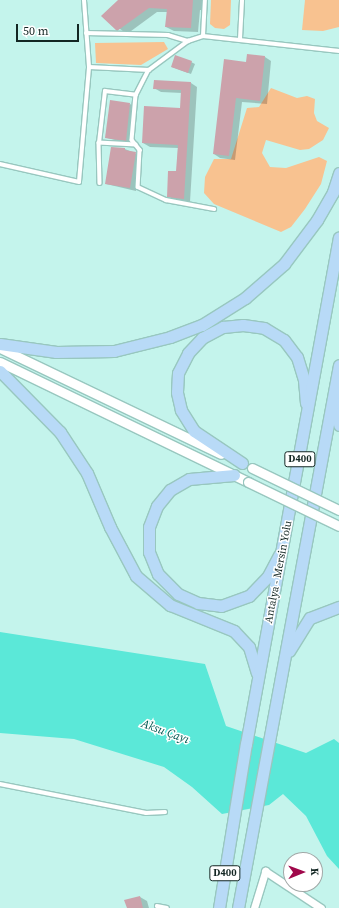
<!DOCTYPE html>
<meta charset="utf-8">
<style>
body{margin:0}
#map{position:relative;width:339px;height:908px;overflow:hidden;background:#c4f4ec;font-family:"Source Serif 4",serif}
div>[style]{position:absolute}
.green>*{inset:0;background:#f8c290}
.water>*{inset:0;background:#5be8d8}
.shadow>*{inset:0;background:#0003}
.building>*{inset:0;background:#cca2ab}
.roads{filter:drop-shadow(1px 0 #98c7bf) drop-shadow(-1px 0 #98c7bf) drop-shadow(0 1px #98c7bf) drop-shadow(0 -1px #98c7bf)}
.service>*{height:3.5px;margin:-1.75px;padding:0 1.75px;transform-origin:1.75px;border-radius:1.75px;background:#fff}
.minor>*{height:7px;margin:-3.5px;padding:0 3.5px;transform-origin:3.5px;border-radius:3.5px;background:#fff}
.secondary>*{height:9px;margin:-4.5px;padding:0 4.5px;transform-origin:4.5px;border-radius:4.5px;background:#fff}
.trunk>*{height:11px;margin:-5.5px;padding:0 5.5px;transform-origin:5.5px;border-radius:5.5px;background:#b8daf7}
.bridges{filter:drop-shadow(1px 0 #98c7bf) drop-shadow(-1px 0 #98c7bf) drop-shadow(0 1px #98c7bf) drop-shadow(0 -1px #98c7bf)}
.secondary-bridge>*{height:9px;margin:-4.5px;padding:0 4.5px;transform-origin:4.5px;border-radius:4.5px;background:#fff}
span{translate:-50% -50%;white-space:nowrap;text-align:center;line-height:1.15;-webkit-text-stroke:3px #fff;paint-order:stroke}
.shield-label span{padding:1px 3px;background:#fff;border:1px solid;border-radius:3px;-webkit-text-stroke-width:0}
.shield-label{font-size:10px;color:#132623;font-weight:700}
.street-label{font-size:11px;color:#132623}
.water-label{font-size:12px;color:#005951;font-style:italic}
.north{position:absolute;left:283px;top:852px;width:40px;height:40px;box-sizing:border-box;background:#fff;border:1px solid #a1a8a7;border-radius:50%;rotate:89deg;font-size:11px;font-weight:700;line-height:16px;text-align:center;color:#132623}
.north::after{content:'';display:block;margin:auto;width:14px;height:18px;background:#a0084b;clip-path:polygon(50% 0,100% 100%,50% 72%,0 100%)}
.scale{position:absolute;left:16px;top:24px;width:63px;height:18px;box-sizing:border-box;border:2px solid #132623;border-top:0;padding-left:5px;font-size:12px;line-height:14px;white-space:nowrap;color:#132623;-webkit-text-stroke:3px #fff;paint-order:stroke}
</style>
<div id="map">
<div class="green">
<i style="clip-path:polygon(211px 0,231px 0,230px 25px,224px 29px,215px 28px,210px 24px)"></i>
<i style="clip-path:polygon(305px 0,339px 0,339px 27px,323px 31px,302px 30px)"></i>
<i style="clip-path:polygon(164px 42px,168px 49px,141px 65px,96px 63px,95px 43px)"></i>
<i style="clip-path:polygon(271px 88px,297px 98px,307px 96px,315px 99px,314px 113px,317px 121px,329px 128px,323px 140px,309px 149px,300px 150px,266px 140px,262px 153px,270px 167px,286px 168px,319px 157px,327px 161px,321px 184px,305px 209px,291px 227px,281px 232px,214px 204px,204px 193px,205px 177px,214px 159px,231px 159px,247px 108px,259px 107px)"></i>
</div>
<div class="water">
<i style="clip-path:polygon(0 632px,205px 664px,226px 726px,306px 753px,334px 739px,339px 743px,339px 869px,327px 856px,306px 816px,283px 794px,269px 805px,222px 814px,192px 787px,164px 767px,74px 739px,0 733px)"></i>
</div>
<div class="shadow">
<i style="clip-path:polygon(119px 0,207px 0,206px 10px,200px 10px,198px 32px,174px 31px,166px 27px,168px 12px,157px 12px,127px 34px,102px 16px)"></i>
<i style="clip-path:polygon(265px 57px,271px 61px,267px 104px,242px 102px,235px 160px,220px 158px,214px 154px,247px 63px)"></i>
<i style="clip-path:polygon(191px 62px,195px 64px,191px 74px,172px 67px)"></i>
<i style="clip-path:polygon(191px 83px,197px 87px,190px 202px,174px 200px,168px 196px,177px 172px,178px 148px,150px 147px,143px 143px,181px 109px,182px 93px,161px 92px,154px 88px)"></i>
<i style="clip-path:polygon(130px 104px,135px 107px,131px 144px,107px 138px)"></i>
<i style="clip-path:polygon(125px 149px,141px 156px,136px 191px,106px 184px)"></i>
<i style="clip-path:polygon(140px 897px,147px 901px,149px 908px,128px 908px)"></i>
</div>
<div class="building">
<i style="clip-path:polygon(118px 0,193px 0,191px 28px,165px 27px,167px 9px,149px 8px,117px 31px,101px 16px)"></i>
<i style="clip-path:polygon(247px 54px,265px 56px,260px 101px,236px 98px,229px 156px,213px 154px,224px 59px,246px 62px)"></i>
<i style="clip-path:polygon(175px 55px,192px 61px,188px 73px,171px 67px)"></i>
<i style="clip-path:polygon(154px 80px,191px 82px,184px 199px,167px 197px,168px 171px,176px 171px,178px 145px,142px 143px,144px 106px,180px 108px,181px 90px,153px 89px)"></i>
<i style="clip-path:polygon(110px 100px,130px 103px,126px 141px,105px 138px)"></i>
<i style="clip-path:polygon(111px 147px,125px 148px,125px 150px,136px 152px,130px 188px,105px 184px)"></i>
<i style="clip-path:polygon(140px 896px,143px 908px,127px 908px,124px 900px)"></i>
</div>
<div class="roads">
<div class="service">
<i style="left:86px;top:33px;width:82px;rotate:1.4deg"></i>
<i style="left:168px;top:35px;width:21px;rotate:17deg"></i>
<i style="left:203px;top:36px;width:36px;rotate:-87deg"></i>
<i style="left:240px;top:39px;width:39px;rotate:-87deg"></i>
<i style="left:89px;top:67px;width:60px;rotate:2.9deg"></i>
<i style="left:149px;top:70px;width:49px;rotate:-36.6deg"></i>
<i style="left:188px;top:41px;width:16px;rotate:-18deg"></i>
<i style="left:203px;top:36px;width:137px;rotate:6.3deg"></i>
<i style="left:149px;top:70px;width:28px;rotate:117deg"></i>
<i style="left:136px;top:95px;width:45px;rotate:95.1deg"></i>
<i style="left:132px;top:140px;width:13px;rotate:51deg"></i>
<i style="left:140px;top:150px;width:37px;rotate:93deg"></i>
<i style="left:138px;top:187px;width:31px;rotate:25deg"></i>
<i style="left:166px;top:200px;width:49px;rotate:10.6deg"></i>
<i style="left:99px;top:143px;width:40px;rotate:88.6deg"></i>
<i style="left:136px;top:145px;width:37px;rotate:-177deg"></i>
<i style="left:99px;top:143px;width:52px;rotate:-83.4deg"></i>
<i style="left:105px;top:91px;width:31px;rotate:7deg"></i>
<i style="left:0;top:164px;width:81px;rotate:12.8deg"></i>
<i style="left:79px;top:182px;width:115px;rotate:-85deg"></i>
<i style="left:89px;top:67px;width:67px;rotate:-94.3deg"></i>
<i style="left:0;top:784px;width:149px;rotate:11.2deg"></i>
<i style="left:146px;top:813px;width:19px;rotate:-3deg"></i>
<i style="left:157px;top:906px;width:10px;rotate:11deg"></i>
</div>
<div class="minor">
<i style="left:254px;top:908px;width:39px;rotate:-73deg"></i>
<i style="left:265px;top:871px;width:67px;rotate:33.5deg"></i>
</div>
<div class="secondary">
<i style="left:0;top:348px;width:245px;rotate:25.6deg"></i>
<i style="left:0;top:362px;width:276px;rotate:25.8deg"></i>
</div>
<div class="trunk">
<i style="left:0;top:344px;width:57px;rotate:8.1deg"></i>
<i style="left:56px;top:352px;width:58px;rotate:-1deg"></i>
<i style="left:114px;top:351px;width:58px;rotate:-14deg"></i>
<i style="left:170px;top:337px;width:34px;rotate:-21deg"></i>
<i style="left:202px;top:325px;width:51px;rotate:-32.1deg"></i>
<i style="left:245px;top:298px;width:52px;rotate:-41.1deg"></i>
<i style="left:284px;top:264px;width:55px;rotate:-53.1deg"></i>
<i style="left:317px;top:220px;width:32px;rotate:-60deg"></i>
<i style="left:333px;top:192px;width:20px;rotate:-72deg"></i>
<i style="left:0;top:371px;width:86px;rotate:45.5deg"></i>
<i style="left:60px;top:432px;width:49px;rotate:56.6deg"></i>
<i style="left:87px;top:473px;width:59px;rotate:66.9deg"></i>
<i style="left:110px;top:527px;width:55px;rotate:62deg"></i>
<i style="left:136px;top:576px;width:45px;rotate:40.5deg"></i>
<i style="left:170px;top:605px;width:69px;rotate:22.1deg"></i>
<i style="left:234px;top:631px;width:22px;rotate:47deg"></i>
<i style="left:249px;top:647px;width:27px;rotate:73deg"></i>
<i style="left:336px;top:399px;width:26px;rotate:83deg"></i>
<i style="left:242px;top:463px;width:58px;rotate:-146.3deg"></i>
<i style="left:194px;top:431px;width:25px;rotate:-122deg"></i>
<i style="left:181px;top:410px;width:18px;rotate:-103deg"></i>
<i style="left:177px;top:392px;width:19px;rotate:-87deg"></i>
<i style="left:178px;top:373px;width:22px;rotate:-63deg"></i>
<i style="left:188px;top:353px;width:21px;rotate:-47deg"></i>
<i style="left:202px;top:338px;width:24px;rotate:-28deg"></i>
<i style="left:223px;top:327px;width:20px;rotate:-6deg"></i>
<i style="left:243px;top:325px;width:21px;rotate:8deg"></i>
<i style="left:264px;top:328px;width:23px;rotate:31deg"></i>
<i style="left:284px;top:340px;width:21px;rotate:53deg"></i>
<i style="left:297px;top:357px;width:24px;rotate:73deg"></i>
<i style="left:304px;top:380px;width:23px;rotate:85deg"></i>
<i style="left:234px;top:475px;width:45px;rotate:174.9deg"></i>
<i style="left:189px;top:479px;width:22px;rotate:150deg"></i>
<i style="left:170px;top:490px;width:21px;rotate:129deg"></i>
<i style="left:157px;top:506px;width:22px;rotate:111deg"></i>
<i style="left:149px;top:527px;width:25px;rotate:90deg"></i>
<i style="left:149px;top:552px;width:24px;rotate:68deg"></i>
<i style="left:158px;top:574px;width:28px;rotate:45deg"></i>
<i style="left:178px;top:594px;width:22px;rotate:24deg"></i>
<i style="left:198px;top:603px;width:23px;rotate:7deg"></i>
<i style="left:221px;top:606px;width:30px;rotate:-20deg"></i>
<i style="left:249px;top:596px;width:28px;rotate:-46deg"></i>
<i style="left:268px;top:576px;width:24px;rotate:-62deg"></i>
<i style="left:289px;top:651px;width:39px;rotate:-58deg"></i>
<i style="left:310px;top:618px;width:31px;rotate:-21deg"></i>
<i style="left:219px;top:908px;width:166px;rotate:-80.7deg"></i>
<i style="left:246px;top:744px;width:515px;rotate:-79.61deg"></i>
<i style="left:238px;top:908px;width:552px;rotate:-79.46deg"></i>
</div>
</div>
<div class="bridges">
<div class="secondary-bridge">
<i style="left:252px;top:468px;width:97px;rotate:25.8deg"></i>
<i style="left:248px;top:482px;width:101px;rotate:25.8deg"></i>
</div>
</div>
<div class="shield-label">
<span style="left:300px;top:459px">D400</span>
<span style="left:225px;top:873px">D400</span>
</div>
<div class="street-label">
<span style="left:279px;top:572px;rotate:-79deg">Antalya - Mersin Yolu</span>
</div>
<div class="water-label">
<span style="left:165px;top:732px;rotate:20deg">Aksu Çayı</span>
</div>
<div class="north">K</div>
<div class="scale">50 m</div>
</div>
